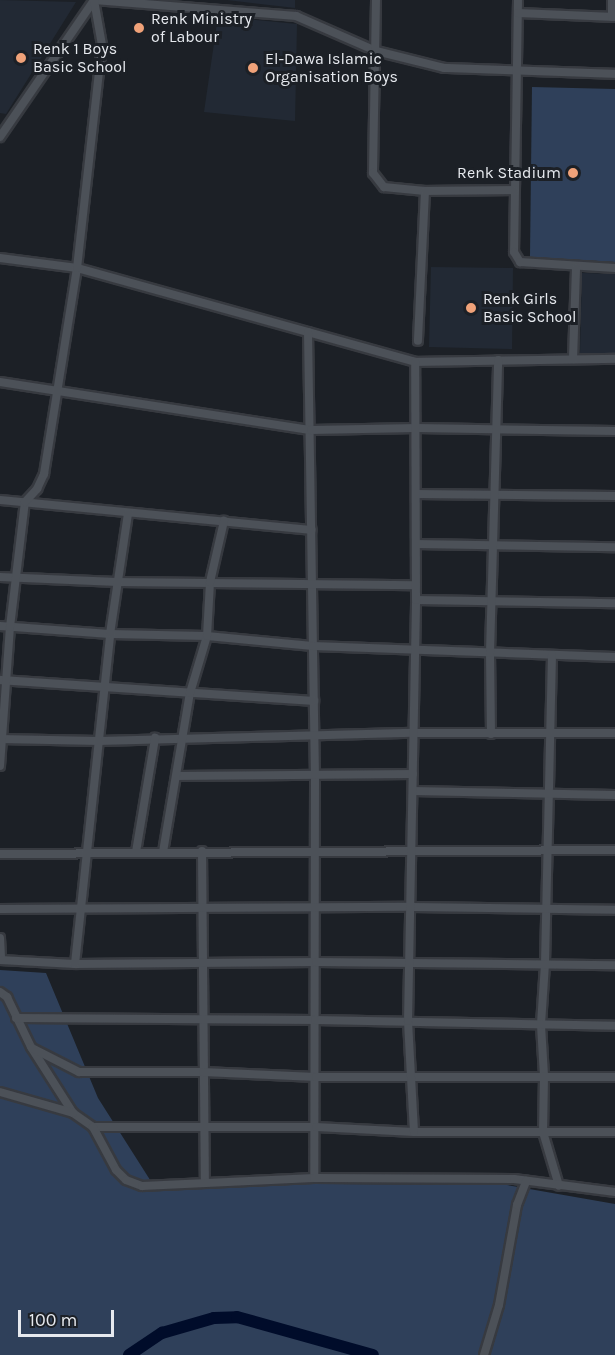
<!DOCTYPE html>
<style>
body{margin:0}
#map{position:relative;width:615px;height:1355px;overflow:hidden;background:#1c2026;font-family:Karla,sans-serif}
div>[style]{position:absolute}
.built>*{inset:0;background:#222934}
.green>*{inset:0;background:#2f405a}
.river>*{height:12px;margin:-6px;padding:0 6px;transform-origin:6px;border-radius:6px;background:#000c2a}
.roads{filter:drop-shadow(2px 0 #373a40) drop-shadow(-2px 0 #373a40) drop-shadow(0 2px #373a40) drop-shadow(0 -2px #373a40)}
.minor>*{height:8px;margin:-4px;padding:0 4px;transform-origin:4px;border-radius:4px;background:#4c5158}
.dots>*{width:16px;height:16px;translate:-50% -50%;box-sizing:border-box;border:3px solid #1c2026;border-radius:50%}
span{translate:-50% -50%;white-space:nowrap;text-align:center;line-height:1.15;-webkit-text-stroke:6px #1c2026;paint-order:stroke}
.poi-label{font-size:16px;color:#e6e9ee}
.left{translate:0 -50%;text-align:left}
.right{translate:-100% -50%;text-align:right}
.scale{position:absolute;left:18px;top:1310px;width:96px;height:27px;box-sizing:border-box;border:3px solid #e6e9ee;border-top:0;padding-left:8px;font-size:18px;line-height:21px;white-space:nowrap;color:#e6e9ee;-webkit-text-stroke:4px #1c2026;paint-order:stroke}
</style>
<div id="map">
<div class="built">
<i style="clip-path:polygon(0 0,76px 2px,6px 114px,0 113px)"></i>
<i style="clip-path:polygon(227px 0,295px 0,295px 8px)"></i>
<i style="clip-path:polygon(218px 16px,297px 24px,295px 121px,204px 112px)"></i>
<i style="clip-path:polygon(431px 267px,513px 268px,512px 349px,429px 347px)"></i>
<i style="clip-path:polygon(582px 273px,615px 274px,615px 354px,580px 353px)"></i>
</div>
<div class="green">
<i style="clip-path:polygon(532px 87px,615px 89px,615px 262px,530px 257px)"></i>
<i style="clip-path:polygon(0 970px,46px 973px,98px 1098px,152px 1183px,507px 1185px,615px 1204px,615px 1355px,0 1355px)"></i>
</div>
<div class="river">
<i style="left:129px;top:1355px;width:40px;rotate:-34deg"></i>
<i style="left:162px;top:1333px;width:54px;rotate:-16.1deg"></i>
<i style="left:214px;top:1318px;width:23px;rotate:-2deg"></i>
<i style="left:237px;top:1317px;width:141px;rotate:15.6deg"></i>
</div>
<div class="roads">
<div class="minor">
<i style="left:94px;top:0;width:203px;rotate:4.5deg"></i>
<i style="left:296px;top:16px;width:87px;rotate:23.6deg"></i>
<i style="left:376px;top:51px;width:70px;rotate:14deg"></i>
<i style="left:444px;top:68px;width:171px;rotate:2deg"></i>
<i style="left:376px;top:0;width:173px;rotate:91deg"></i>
<i style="left:373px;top:173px;width:18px;rotate:52deg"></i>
<i style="left:384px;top:187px;width:41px;rotate:5.6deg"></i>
<i style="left:425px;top:191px;width:150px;rotate:92.7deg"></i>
<i style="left:518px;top:0;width:252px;rotate:90.9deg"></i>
<i style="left:514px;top:252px;width:12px;rotate:59deg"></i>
<i style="left:520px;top:262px;width:95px;rotate:3.6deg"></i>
<i style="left:518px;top:13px;width:97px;rotate:2.4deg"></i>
<i style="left:612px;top:17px;width:17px;rotate:-90deg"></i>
<i style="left:0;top:137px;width:166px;rotate:-55.5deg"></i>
<i style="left:425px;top:191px;width:89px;rotate:-0.6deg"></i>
<i style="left:0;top:258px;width:78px;rotate:7.4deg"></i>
<i style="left:77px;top:268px;width:351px;rotate:15.5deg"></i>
<i style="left:415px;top:362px;width:200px;rotate:-0.9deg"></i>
<i style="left:308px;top:332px;width:443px;rotate:89.1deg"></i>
<i style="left:315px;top:775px;width:403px;rotate:90.1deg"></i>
<i style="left:573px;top:359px;width:92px;rotate:-88.1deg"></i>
<i style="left:0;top:382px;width:315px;rotate:8.8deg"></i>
<i style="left:311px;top:430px;width:106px;rotate:-1.1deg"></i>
<i style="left:417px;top:428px;width:198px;rotate:0.9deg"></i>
<i style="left:416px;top:494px;width:199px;rotate:0.6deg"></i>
<i style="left:0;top:500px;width:313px;rotate:5.5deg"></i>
<i style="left:416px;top:544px;width:199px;rotate:0.9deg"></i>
<i style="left:0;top:577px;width:117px;rotate:2.4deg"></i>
<i style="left:117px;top:582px;width:299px;rotate:0.6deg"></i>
<i style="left:416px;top:600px;width:199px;rotate:0.9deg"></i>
<i style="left:0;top:626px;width:110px;rotate:4.2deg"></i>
<i style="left:110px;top:634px;width:97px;rotate:1.2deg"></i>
<i style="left:207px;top:636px;width:106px;rotate:5.4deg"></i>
<i style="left:313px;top:646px;width:302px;rotate:2.1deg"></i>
<i style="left:552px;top:655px;width:309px;rotate:91.3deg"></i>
<i style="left:545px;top:964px;width:61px;rotate:93.8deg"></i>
<i style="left:541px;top:1025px;width:51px;rotate:86.6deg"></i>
<i style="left:544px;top:1076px;width:56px;rotate:91deg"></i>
<i style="left:543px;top:1132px;width:56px;rotate:73.5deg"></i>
<i style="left:0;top:680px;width:315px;rotate:3.8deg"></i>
<i style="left:491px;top:734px;width:81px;rotate:-90.7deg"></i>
<i style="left:490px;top:653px;width:293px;rotate:-88.4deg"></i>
<i style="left:0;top:739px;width:99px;rotate:1.2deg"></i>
<i style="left:99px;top:741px;width:314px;rotate:-1.5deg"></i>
<i style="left:413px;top:733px;width:202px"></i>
<i style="left:0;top:766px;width:139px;rotate:-85.9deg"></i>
<i style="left:10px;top:627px;width:126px;rotate:-83.2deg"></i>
<i style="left:25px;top:502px;width:18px;rotate:-47deg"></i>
<i style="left:37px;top:489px;width:17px;rotate:-65deg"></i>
<i style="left:44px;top:474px;width:209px;rotate:-80.9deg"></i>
<i style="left:77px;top:268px;width:224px;rotate:-83.6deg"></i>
<i style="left:102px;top:45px;width:46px;rotate:-100.1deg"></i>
<i style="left:176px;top:776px;width:237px;rotate:-0.5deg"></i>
<i style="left:413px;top:791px;width:202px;rotate:1.1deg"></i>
<i style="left:202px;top:851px;width:332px;rotate:89.5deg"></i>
<i style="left:136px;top:852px;width:116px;rotate:-80.5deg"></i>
<i style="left:163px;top:852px;width:161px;rotate:-80.4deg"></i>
<i style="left:190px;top:693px;width:59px;rotate:-73.4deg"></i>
<i style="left:207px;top:636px;width:54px;rotate:-86.8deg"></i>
<i style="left:210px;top:582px;width:63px;rotate:-77.1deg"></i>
<i style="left:0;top:854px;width:615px;rotate:-0.37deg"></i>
<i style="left:0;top:909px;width:412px;rotate:-0.3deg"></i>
<i style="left:412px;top:907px;width:203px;rotate:0.8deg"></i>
<i style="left:0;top:938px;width:22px;rotate:87deg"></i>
<i style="left:0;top:960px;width:75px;rotate:3.1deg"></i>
<i style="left:75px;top:964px;width:241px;rotate:-0.5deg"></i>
<i style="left:316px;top:962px;width:299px;rotate:0.6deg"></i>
<i style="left:75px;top:964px;width:332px;rotate:-83.9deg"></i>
<i style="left:110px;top:634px;width:122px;rotate:-81.5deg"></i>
<i style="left:0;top:992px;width:9px;rotate:36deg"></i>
<i style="left:7px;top:997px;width:55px;rotate:64.4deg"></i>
<i style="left:31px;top:1047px;width:78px;rotate:57.5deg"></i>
<i style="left:73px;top:1113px;width:24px;rotate:35deg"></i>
<i style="left:93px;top:1127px;width:223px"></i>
<i style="left:316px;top:1127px;width:98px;rotate:2.9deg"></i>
<i style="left:414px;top:1132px;width:201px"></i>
<i style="left:16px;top:1018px;width:299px;rotate:0.4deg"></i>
<i style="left:315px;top:1020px;width:300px;rotate:1.1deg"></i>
<i style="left:32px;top:1048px;width:53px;rotate:27.1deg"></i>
<i style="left:79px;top:1072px;width:124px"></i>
<i style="left:203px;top:1072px;width:113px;rotate:2.5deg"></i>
<i style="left:316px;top:1077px;width:299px"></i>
<i style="left:0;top:1092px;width:76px;rotate:16deg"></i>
<i style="left:93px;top:1127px;width:49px;rotate:61.9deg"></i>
<i style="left:116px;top:1170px;width:14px;rotate:45deg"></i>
<i style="left:126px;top:1180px;width:17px;rotate:21deg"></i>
<i style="left:142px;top:1186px;width:172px;rotate:-2.7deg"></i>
<i style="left:314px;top:1178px;width:200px;rotate:0.3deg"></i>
<i style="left:514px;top:1179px;width:102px;rotate:7.3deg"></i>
<i style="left:414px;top:1132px;width:111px;rotate:-93.1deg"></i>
<i style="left:408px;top:1021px;width:421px;rotate:-88.9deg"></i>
<i style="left:416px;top:600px;width:238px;rotate:-90.2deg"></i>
<i style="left:484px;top:1355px;width:52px;rotate:-73.3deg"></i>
<i style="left:499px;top:1305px;width:102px;rotate:-79.8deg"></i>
<i style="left:517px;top:1205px;width:26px;rotate:-69deg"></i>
</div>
</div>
<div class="dots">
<i style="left:139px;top:28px;background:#f0a279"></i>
<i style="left:21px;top:58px;background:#f0a279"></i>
<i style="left:253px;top:68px;background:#f0a279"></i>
<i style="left:573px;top:173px;background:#f0a279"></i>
<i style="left:471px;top:308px;background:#f0a279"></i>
</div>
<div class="poi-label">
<span class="left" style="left:151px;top:28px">Renk Ministry<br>of Labour</span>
<span class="left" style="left:33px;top:58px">Renk 1 Boys<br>Basic School</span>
<span class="left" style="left:265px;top:68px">El-Dawa Islamic<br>Organisation Boys</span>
<span class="right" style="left:561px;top:173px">Renk Stadium</span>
<span class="left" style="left:483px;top:308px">Renk Girls<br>Basic School</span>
</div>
<div class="scale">100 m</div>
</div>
